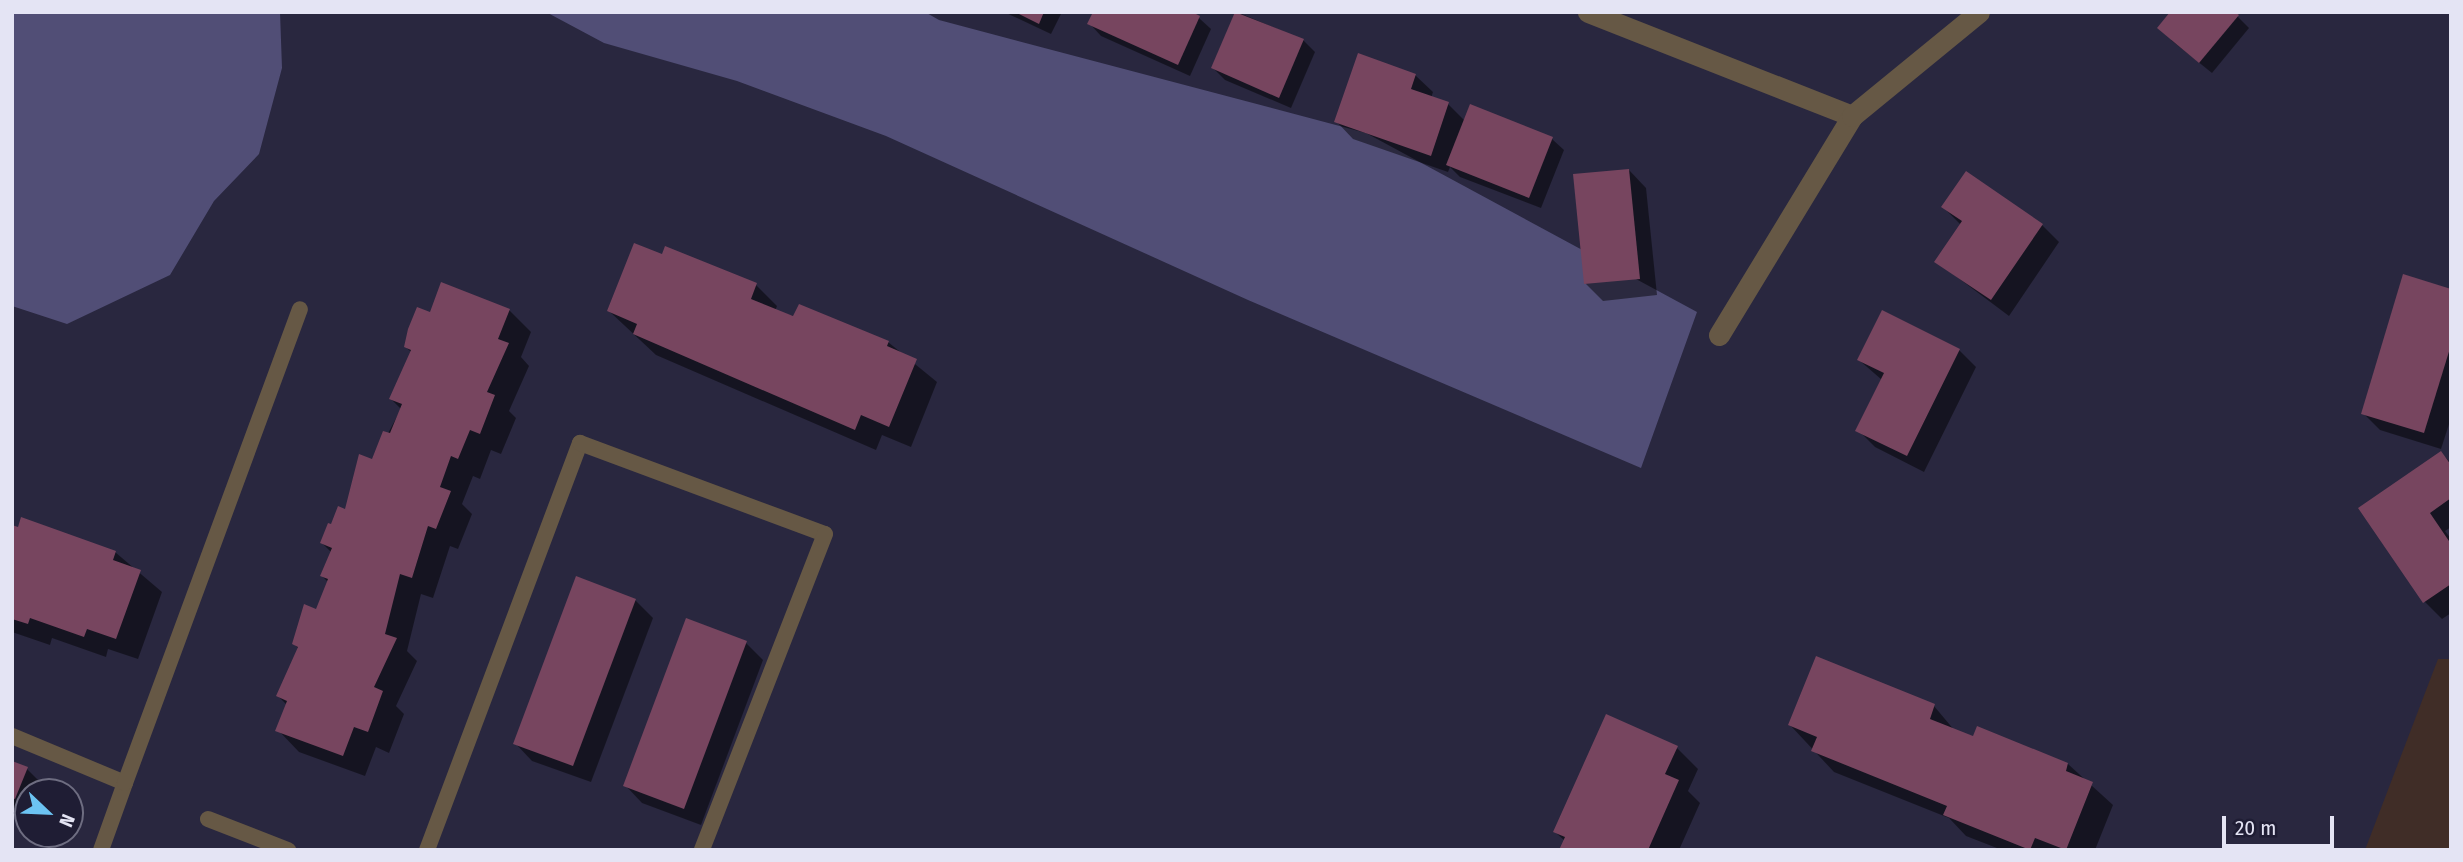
<!DOCTYPE html>
<style>
body{margin:0}
#map{position:relative;width:2463px;height:862px;overflow:hidden;background:#29273f;font-family:"Fira Sans Condensed",sans-serif}
div>[style]{position:absolute}
.commercial>*{inset:0;background:#402d27}
.green>*{inset:0;background:#514e76}
.shadow>*{inset:0;background:#0007}
.building>*{inset:0;background:#77455f}
.service>*{height:16px;margin:-8px;padding:0 8px;transform-origin:8px;border-radius:8px;background:#665845}
.minor>*{height:21px;margin:-10.5px;padding:0 10.5px;transform-origin:10.5px;border-radius:10.5px;background:#665845}
span{translate:-50% -50%;white-space:nowrap;text-align:center;line-height:1.15;-webkit-text-stroke:6px #1f1d34;paint-order:stroke}
.frame{position:absolute;inset:0;border:14px solid #e4e4f4;pointer-events:none}
.north{position:absolute;left:14px;top:778px;width:70px;height:70px;box-sizing:border-box;background:#1f1d34;border:2px solid #6e6d81;border-radius:50%;rotate:113deg;font-size:19px;font-weight:700;line-height:28px;text-align:center;color:#e4e4f4}
.north::after{content:'';display:block;margin:auto;width:24px;height:32px;background:#6cc3f2;clip-path:polygon(50% 0,100% 100%,50% 72%,0 100%)}
.scale{position:absolute;left:2222px;top:816px;width:112px;height:32px;box-sizing:border-box;border:4px solid #e4e4f4;border-top:0;padding-left:9px;font-size:21px;line-height:24px;white-space:nowrap;color:#e4e4f4;-webkit-text-stroke:5px #1f1d34;paint-order:stroke}
</style>
<div id="map">
<div class="commercial">
<i style="clip-path:polygon(2438px 659px,2451px 659px,2451px 850px,2365px 850px)"></i>
</div>
<div class="green">
<i style="clip-path:polygon(12px 12px,280px 12px,282px 68px,259px 154px,214px 201px,170px 275px,67px 324px,12px 306px)"></i>
<i style="clip-path:polygon(546px 12px,925px 12px,939px 20px,1366px 133px,1697px 312px,1641px 468px,1248px 300px,886px 136px,737px 81px,604px 43px)"></i>
</div>
<div class="shadow">
<i style="clip-path:polygon(1004px 12px,1062px 12px,1051px 34px)"></i>
<i style="clip-path:polygon(1237px 12px,1303px 40px,1315px 52px,1291px 108px,1225px 80px,1213px 68px)"></i>
<i style="clip-path:polygon(2237px 16px,2249px 28px,2212px 73px,2171px 40px)"></i>
<i style="clip-path:polygon(1199px 18px,1211px 29px,1190px 76px,1101px 36px,1090px 24px)"></i>
<i style="clip-path:polygon(1415px 75px,1433px 92px,1431px 98px,1448px 104px,1465px 121px,1552px 139px,1564px 150px,1541px 208px,1460px 177px,1450px 167px,1448px 172px,1353px 139px,1336px 121px)"></i>
<i style="clip-path:polygon(1629px 170px,1646px 188px,1657px 295px,1603px 301px,1585px 283px)"></i>
<i style="clip-path:polygon(1943px 207px,2042px 225px,2059px 242px,2009px 316px,1937px 262px,1961px 225px)"></i>
<i style="clip-path:polygon(756px 285px,777px 306px,775px 311px,888px 342px,937px 382px,911px 447px,882px 435px,876px 450px,656px 355px,609px 311px)"></i>
<i style="clip-path:polygon(2451px 291px,2451px 418px,2441px 449px,2380px 430px,2363px 413px)"></i>
<i style="clip-path:polygon(509px 310px,531px 332px,521px 357px,529px 366px,509px 411px,516px 418px,501px 454px,491px 450px,480px 479px,473px 476px,462px 504px,472px 514px,458px 549px,450px 546px,433px 598px,421px 594px,407px 651px,417px 661px,396px 706px,404px 714px,389px 753px,376px 747px,365px 776px,299px 752px,278px 730px,287px 705px,278px 696px,299px 649px,294px 644px,317px 611px,328px 582px,322px 576px,332px 553px,322px 543px,346px 512px,401px 409px,391px 399px,412px 353px,405px 346px,431px 314px)"></i>
<i style="clip-path:polygon(1959px 350px,1976px 367px,1924px 472px,1875px 447px,1858px 430px,1882px 380px,1859px 360px)"></i>
<i style="clip-path:polygon(2441px 453px,2451px 463px,2451px 527px,2445px 531px,2451px 539px,2451px 613px,2442px 619px,2425px 602px,2360px 509px)"></i>
<i style="clip-path:polygon(12px 527px,115px 552px,162px 592px,138px 659px,108px 649px,106px 657px,52px 638px,50px 645px,12px 632px)"></i>
<i style="clip-path:polygon(577px 578px,635px 600px,653px 618px,591px 782px,532px 761px,515px 743px)"></i>
<i style="clip-path:polygon(746px 643px,763px 660px,701px 825px,642px 803px,625px 785px)"></i>
<i style="clip-path:polygon(1817px 658px,1934px 706px,1955px 731px,2068px 764px,2113px 805px,2095px 850px,2002px 850px,1966px 836px,1949px 818px,1834px 772px,1790px 725px)"></i>
<i style="clip-path:polygon(1677px 748px,1698px 769px,1688px 791px,1700px 803px,1679px 850px,1561px 850px,1565px 841px,1555px 832px)"></i>
<i style="clip-path:polygon(12px 763px,27px 769px,44px 786px,41px 792px,28px 792px,28px 813px,12px 807px)"></i>
</div>
<div class="building">
<i style="clip-path:polygon(1015px 12px,1044px 12px,1039px 24px)"></i>
<i style="clip-path:polygon(1093px 12px,1192px 12px,1200px 16px,1178px 65px,1087px 24px)"></i>
<i style="clip-path:polygon(1235px 12px,1304px 39px,1279px 98px,1211px 68px)"></i>
<i style="clip-path:polygon(2170px 12px,2235px 12px,2239px 15px,2199px 63px,2157px 28px)"></i>
<i style="clip-path:polygon(1358px 53px,1416px 74px,1411px 89px,1449px 102px,1431px 156px,1334px 122px)"></i>
<i style="clip-path:polygon(1470px 104px,1553px 137px,1529px 198px,1446px 165px)"></i>
<i style="clip-path:polygon(1629px 169px,1640px 279px,1584px 284px,1573px 174px)"></i>
<i style="clip-path:polygon(1966px 171px,2043px 224px,1991px 300px,1934px 262px,1962px 221px,1941px 207px)"></i>
<i style="clip-path:polygon(634px 243px,662px 254px,665px 246px,757px 283px,751px 299px,793px 316px,799px 304px,889px 341px,887px 346px,917px 359px,889px 427px,861px 415px,855px 430px,633px 334px,637px 324px,607px 311px)"></i>
<i style="clip-path:polygon(2403px 274px,2451px 289px,2451px 345px,2424px 433px,2361px 414px)"></i>
<i style="clip-path:polygon(441px 282px,510px 309px,498px 339px,509px 343px,487px 392px,495px 395px,480px 434px,470px 430px,458px 459px,451px 456px,440px 487px,451px 491px,436px 529px,428px 526px,412px 578px,400px 574px,385px 634px,397px 638px,374px 687px,383px 691px,368px 732px,354px 727px,343px 756px,275px 731px,287px 701px,276px 696px,298px 647px,292px 644px,304px 604px,316px 609px,328px 579px,320px 576px,332px 548px,320px 543px,328px 523px,331px 524px,338px 506px,345px 509px,359px 454px,372px 459px,383px 431px,390px 433px,402px 404px,389px 399px,411px 350px,404px 347px,408px 329px,417px 307px,430px 312px)"></i>
<i style="clip-path:polygon(1882px 310px,1960px 349px,1907px 456px,1855px 431px,1884px 373px,1857px 360px)"></i>
<i style="clip-path:polygon(2441px 451px,2451px 465px,2451px 498px,2430px 513px,2451px 544px,2451px 584px,2423px 603px,2358px 508px)"></i>
<i style="clip-path:polygon(21px 517px,116px 551px,113px 560px,141px 570px,116px 639px,87px 629px,84px 637px,30px 618px,28px 624px,12px 619px,12px 525px,18px 527px)"></i>
<i style="clip-path:polygon(576px 576px,636px 599px,573px 766px,513px 744px)"></i>
<i style="clip-path:polygon(686px 618px,747px 641px,684px 809px,623px 786px)"></i>
<i style="clip-path:polygon(1816px 656px,1935px 704px,1930px 719px,1973px 736px,1977px 726px,2068px 763px,2066px 771px,2093px 782px,2066px 850px,2035px 838px,2030px 850px,1943px 815px,1947px 806px,1811px 751px,1817px 737px,1788px 725px)"></i>
<i style="clip-path:polygon(1606px 714px,1678px 746px,1665px 774px,1679px 780px,1648px 850px,1559px 850px,1565px 837px,1553px 832px)"></i>
<i style="clip-path:polygon(12px 761px,28px 767px,15px 799px,12px 798px)"></i>
</div>
<div class="service">
<i style="left:12px;top:736px;width:122px;rotate:22.6deg"></i>
<i style="left:125px;top:783px;width:71px;rotate:109.7deg"></i>
<i style="left:125px;top:783px;width:505px;rotate:-69.74deg"></i>
<i style="left:208px;top:819px;width:86px;rotate:21.2deg"></i>
<i style="left:427px;top:850px;width:435px;rotate:-69.4deg"></i>
<i style="left:580px;top:443px;width:261px;rotate:20.4deg"></i>
<i style="left:825px;top:534px;width:339px;rotate:111.3deg"></i>
</div>
<div class="minor">
<i style="left:1588px;top:12px;width:284px;rotate:21.5deg"></i>
<i style="left:1719px;top:335px;width:256px;rotate:-58.7deg"></i>
<i style="left:1852px;top:116px;width:164px;rotate:-39.3deg"></i>
</div>
<div class="frame"></div>
<div class="north">N</div>
<div class="scale">20 m</div>
</div>
